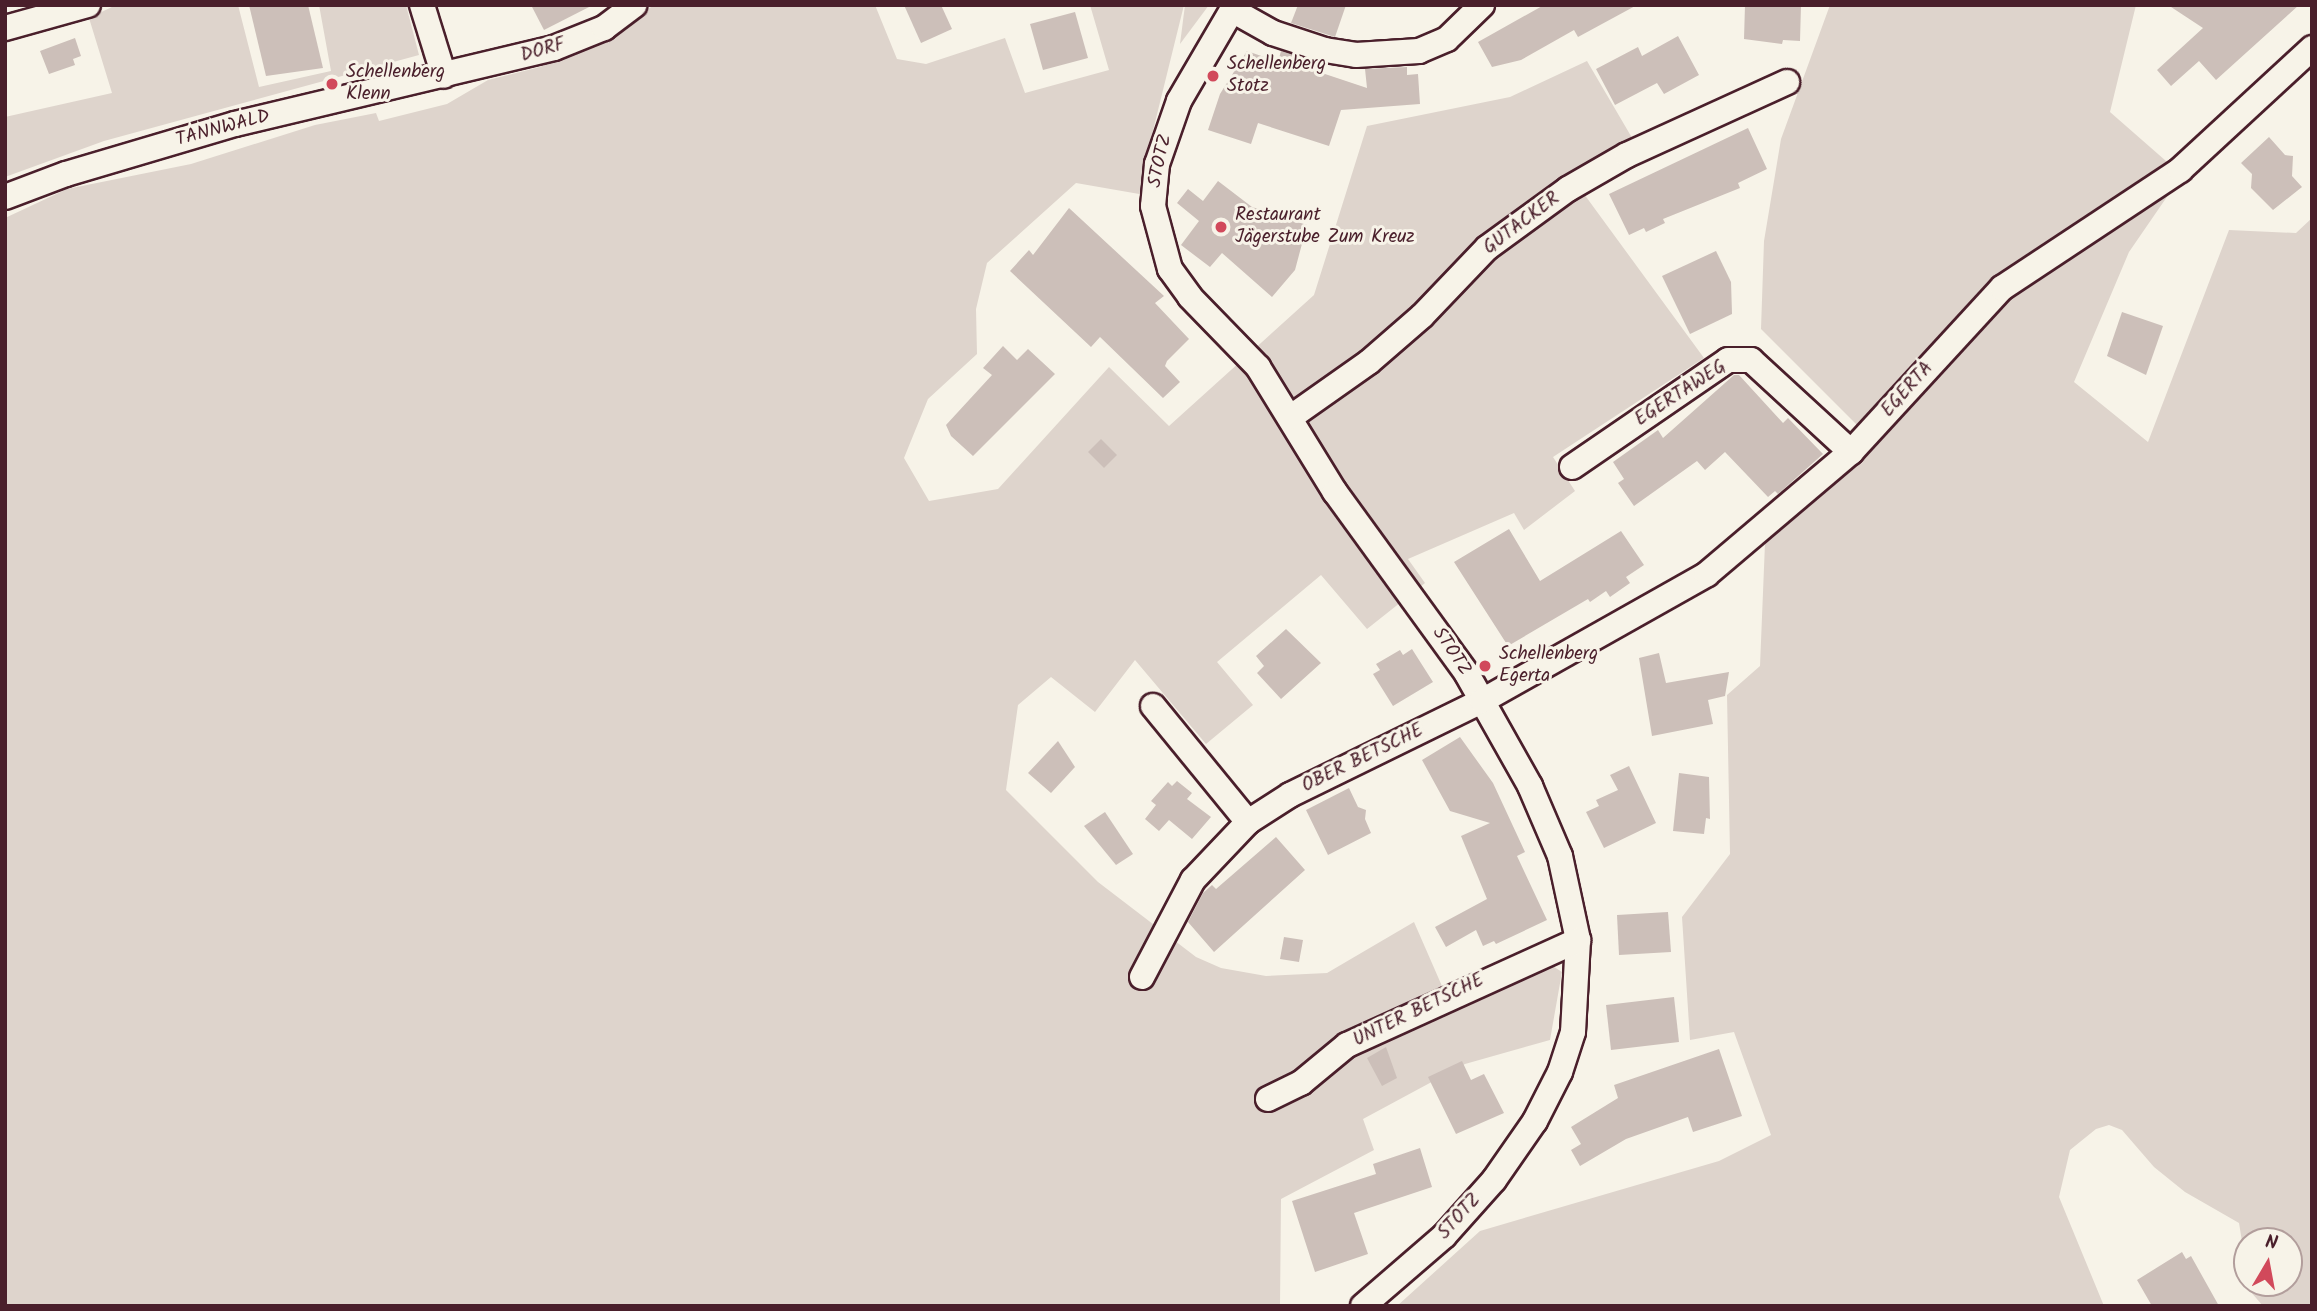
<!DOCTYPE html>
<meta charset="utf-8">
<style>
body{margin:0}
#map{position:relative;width:2317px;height:1311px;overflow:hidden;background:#f7f3e8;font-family:Kalam,sans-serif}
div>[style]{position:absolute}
.green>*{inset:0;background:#ded4cc}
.building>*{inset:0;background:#ccbfb9}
.roads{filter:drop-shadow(2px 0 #4a1f2b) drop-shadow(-2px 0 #4a1f2b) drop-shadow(0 2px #4a1f2b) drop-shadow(0 -2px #4a1f2b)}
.minor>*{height:24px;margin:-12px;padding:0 12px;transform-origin:12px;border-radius:12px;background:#f7f3e8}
.dots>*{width:19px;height:19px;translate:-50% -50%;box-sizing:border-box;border:4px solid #f7f3e8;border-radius:50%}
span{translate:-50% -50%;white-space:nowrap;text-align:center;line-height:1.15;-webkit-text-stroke:6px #f7f3e8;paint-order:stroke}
.street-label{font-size:19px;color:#4a1f2b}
.poi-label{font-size:19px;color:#4a1f2b}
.left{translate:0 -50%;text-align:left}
.frame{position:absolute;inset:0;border:7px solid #4a1f2b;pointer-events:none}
.north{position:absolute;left:2233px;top:1227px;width:70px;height:70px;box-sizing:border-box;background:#f7f3e8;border:2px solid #b29e9c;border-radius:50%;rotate:10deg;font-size:19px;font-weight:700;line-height:28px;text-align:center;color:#4a1f2b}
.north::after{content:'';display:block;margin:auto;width:24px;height:32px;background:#d1495b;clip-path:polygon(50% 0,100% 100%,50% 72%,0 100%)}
</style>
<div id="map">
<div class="green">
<i style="clip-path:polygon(116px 5px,238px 5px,259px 87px,331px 71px,319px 5px,406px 5px,419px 55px,104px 141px,5px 177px,5px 117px,112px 93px,89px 18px)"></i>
<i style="clip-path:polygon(654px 5px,875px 5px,897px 59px,926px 64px,1005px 38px,1025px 93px,1109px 70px,1090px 5px,1184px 5px,1145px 163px,1145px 195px,1076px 183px,987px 263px,976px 309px,977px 354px,928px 399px,904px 458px,929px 501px,998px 489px,1109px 367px,1169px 426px,1314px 295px,1367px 126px,1510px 97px,1587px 61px,1645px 160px,1584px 194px,1704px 358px,1553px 457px,1575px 491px,1524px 530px,1514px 513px,1408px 559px,1425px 583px,1367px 629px,1321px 575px,1217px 662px,1253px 705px,1206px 744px,1135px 660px,1095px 712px,1051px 677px,1018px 705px,1006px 790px,1098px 882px,1196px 957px,1221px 968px,1266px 976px,1327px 973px,1414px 922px,1452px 1009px,1551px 965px,1562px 972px,1550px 1040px,1465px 1064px,1363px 1119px,1374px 1150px,1281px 1199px,1280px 1306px,5px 1306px,5px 218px,67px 189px,191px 164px,315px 125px,376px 113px,379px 121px,447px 104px,488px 80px,540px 67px,607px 37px)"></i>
<i style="clip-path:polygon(1185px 5px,1209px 5px,1180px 44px)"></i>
<i style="clip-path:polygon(1830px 5px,2136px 5px,2110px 112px,2182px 175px,2129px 252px,2074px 382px,2148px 442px,2229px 230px,2296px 233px,2312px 218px,2312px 1306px,2263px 1306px,2250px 1291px,2249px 1283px,2289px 1283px,2289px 1241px,2247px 1241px,2247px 1272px,2239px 1223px,2185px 1192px,2154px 1167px,2122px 1130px,2109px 1125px,2096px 1129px,2070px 1150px,2059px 1197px,2104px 1306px,1397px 1306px,1480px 1231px,1719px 1161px,1771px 1135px,1734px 1032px,1690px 1040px,1682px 917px,1730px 854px,1727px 695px,1760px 666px,1765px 543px,1855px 465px,1856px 424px,1761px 329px,1764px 241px,1781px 139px)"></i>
</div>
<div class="building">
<i style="clip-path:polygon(249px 5px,308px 5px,323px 68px,266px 76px)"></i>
<i style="clip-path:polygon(531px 5px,593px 5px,544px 30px)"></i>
<i style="clip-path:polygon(904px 5px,941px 5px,952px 29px,921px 43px)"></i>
<i style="clip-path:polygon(1298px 5px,1346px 5px,1335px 37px,1291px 23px)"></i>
<i style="clip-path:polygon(1544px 5px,1637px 5px,1578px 37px,1574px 30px,1521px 60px,1492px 67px,1478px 42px)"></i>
<i style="clip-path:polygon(1745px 5px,1801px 5px,1800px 41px,1783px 40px,1782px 44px,1744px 39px)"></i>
<i style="clip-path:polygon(2168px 5px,2299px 5px,2216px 80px,2199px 61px,2171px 86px,2157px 70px,2203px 28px)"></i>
<i style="clip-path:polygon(1075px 12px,1088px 58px,1043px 70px,1030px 24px)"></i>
<i style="clip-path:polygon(1678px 36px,1699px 75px,1664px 94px,1657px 83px,1615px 105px,1596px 69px,1638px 47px,1642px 56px)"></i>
<i style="clip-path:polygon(75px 38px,81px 56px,73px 59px,75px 65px,49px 74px,40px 51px)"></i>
<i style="clip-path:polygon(1247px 51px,1278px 62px,1281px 51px,1325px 65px,1322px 73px,1367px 88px,1365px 69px,1407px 67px,1407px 75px,1418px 74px,1420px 104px,1341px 110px,1329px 146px,1258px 123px,1251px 144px,1208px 130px,1220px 94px)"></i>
<i style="clip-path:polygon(1748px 128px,1767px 169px,1738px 183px,1740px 188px,1663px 219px,1665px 223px,1646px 232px,1644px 228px,1629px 235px,1609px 194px)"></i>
<i style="clip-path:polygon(2269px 137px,2285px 155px,2293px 156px,2292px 176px,2302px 187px,2273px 210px,2251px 188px,2252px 174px,2241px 163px)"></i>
<i style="clip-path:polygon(1218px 181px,1252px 207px,1307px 225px,1295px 270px,1272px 297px,1222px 253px,1210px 267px,1181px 245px,1199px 221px,1177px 203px,1188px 189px,1203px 201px)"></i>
<i style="clip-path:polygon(1069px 208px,1164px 296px,1155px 303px,1189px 339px,1167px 361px,1165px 366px,1180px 382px,1163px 398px,1100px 337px,1091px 347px,1010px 271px,1029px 250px,1033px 255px)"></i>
<i style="clip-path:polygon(1716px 251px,1731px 282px,1732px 314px,1690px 334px,1662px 276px)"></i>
<i style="clip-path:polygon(2122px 312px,2163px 326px,2146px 375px,2107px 356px)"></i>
<i style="clip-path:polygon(1003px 346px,1017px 360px,1028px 349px,1055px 374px,973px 456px,951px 436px,946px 425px,992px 375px,983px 368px)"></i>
<i style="clip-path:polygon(1734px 375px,1739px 375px,1783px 423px,1788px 418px,1823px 454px,1778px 494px,1775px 491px,1768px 497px,1725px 452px,1705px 470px,1697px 461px,1634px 506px,1618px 483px,1624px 479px,1613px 462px,1658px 430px,1663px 438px)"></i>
<i style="clip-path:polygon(1101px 439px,1117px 455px,1104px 468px,1088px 452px)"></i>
<i style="clip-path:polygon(1509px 529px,1540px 581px,1621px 531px,1644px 565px,1626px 577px,1630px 583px,1610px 597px,1606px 591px,1590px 602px,1588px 599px,1508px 646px,1454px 562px)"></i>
<i style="clip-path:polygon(1286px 629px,1321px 663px,1281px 699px,1257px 673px,1264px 666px,1256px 656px)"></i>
<i style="clip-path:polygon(1412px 649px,1433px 682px,1393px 706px,1373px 674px,1380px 670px,1376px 664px,1400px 650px,1403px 655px)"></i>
<i style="clip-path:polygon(1659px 653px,1666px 683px,1729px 672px,1725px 696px,1708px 700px,1713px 724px,1652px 736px,1639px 658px)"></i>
<i style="clip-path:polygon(1460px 737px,1493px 783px,1525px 852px,1517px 856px,1547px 920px,1496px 944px,1494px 941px,1483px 946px,1476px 930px,1446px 947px,1435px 927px,1487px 899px,1461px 836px,1490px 823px,1450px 811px,1422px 760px)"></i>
<i style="clip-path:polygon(1058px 741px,1075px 767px,1051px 793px,1028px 773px)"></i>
<i style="clip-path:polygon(1629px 766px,1656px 823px,1604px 848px,1586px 812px,1599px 806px,1596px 800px,1618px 790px,1610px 775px)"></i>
<i style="clip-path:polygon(1679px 773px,1709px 777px,1710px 819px,1706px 818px,1704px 834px,1673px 831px)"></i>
<i style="clip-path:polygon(1177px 781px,1192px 793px,1187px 799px,1211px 817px,1192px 839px,1169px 820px,1159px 831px,1145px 819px,1156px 805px,1151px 801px,1168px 782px,1172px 786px)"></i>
<i style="clip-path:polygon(1349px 788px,1358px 807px,1366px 810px,1365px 819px,1371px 833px,1328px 855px,1306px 810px)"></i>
<i style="clip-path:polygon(1105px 812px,1133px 854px,1116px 865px,1084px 826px)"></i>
<i style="clip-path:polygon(1276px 837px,1305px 870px,1214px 952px,1188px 922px,1203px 893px,1212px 885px,1216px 889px)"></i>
<i style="clip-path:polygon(1668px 912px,1671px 952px,1619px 955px,1617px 915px)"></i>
<i style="clip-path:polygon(1284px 937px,1303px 940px,1299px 962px,1280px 959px)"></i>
<i style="clip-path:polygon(1674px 997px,1679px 1042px,1611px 1050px,1606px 1005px)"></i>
<i style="clip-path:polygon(1386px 1047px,1397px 1078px,1382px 1086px,1367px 1058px)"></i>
<i style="clip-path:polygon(1719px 1049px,1742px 1116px,1693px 1132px,1688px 1117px,1626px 1139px,1580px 1166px,1571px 1150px,1581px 1144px,1571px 1127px,1618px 1098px,1614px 1085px)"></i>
<i style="clip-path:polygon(1462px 1061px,1471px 1080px,1484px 1074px,1504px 1113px,1456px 1134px,1428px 1077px)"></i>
<i style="clip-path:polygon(1420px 1148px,1432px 1187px,1354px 1213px,1368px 1254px,1315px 1272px,1292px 1201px,1376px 1174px,1373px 1164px)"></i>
<i style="clip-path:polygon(2182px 1252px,2186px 1259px,2191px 1256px,2219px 1306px,2152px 1306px,2137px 1280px)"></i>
</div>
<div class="roads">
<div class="minor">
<i style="left:422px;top:5px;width:74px;rotate:72.8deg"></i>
<i style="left:1235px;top:5px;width:111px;rotate:120.3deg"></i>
<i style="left:1179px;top:101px;width:67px;rotate:109.2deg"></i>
<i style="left:1157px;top:164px;width:42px;rotate:95.4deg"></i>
<i style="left:1153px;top:206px;width:65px;rotate:74.9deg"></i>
<i style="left:1170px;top:269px;width:34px;rotate:54deg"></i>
<i style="left:1190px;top:297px;width:98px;rotate:45.8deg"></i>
<i style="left:1258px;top:367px;width:147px;rotate:58.4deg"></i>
<i style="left:1335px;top:492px;width:225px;rotate:54deg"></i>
<i style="left:1467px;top:674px;width:129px;rotate:60.6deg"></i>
<i style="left:1530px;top:786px;width:76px;rotate:66.8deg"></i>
<i style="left:1560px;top:856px;width:86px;rotate:77.9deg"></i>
<i style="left:1578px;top:940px;width:92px;rotate:93.1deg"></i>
<i style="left:1573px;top:1032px;width:42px;rotate:108deg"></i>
<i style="left:1560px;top:1072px;width:55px;rotate:117deg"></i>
<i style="left:1535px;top:1121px;width:72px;rotate:124.8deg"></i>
<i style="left:1494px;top:1180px;width:75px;rotate:131.8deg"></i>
<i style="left:1444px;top:1236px;width:107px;rotate:139.2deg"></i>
<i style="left:1232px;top:10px;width:47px;rotate:29.3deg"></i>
<i style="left:1273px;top:33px;width:55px;rotate:18.1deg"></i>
<i style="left:1325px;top:50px;width:31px;rotate:9deg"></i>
<i style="left:1356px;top:55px;width:63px;rotate:-3.6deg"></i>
<i style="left:1419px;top:51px;width:30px;rotate:-23deg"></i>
<i style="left:1447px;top:39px;width:49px;rotate:-44.2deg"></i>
<i style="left:5px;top:28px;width:86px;rotate:-15.5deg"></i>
<i style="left:5px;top:197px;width:65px;rotate:-20.7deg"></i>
<i style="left:66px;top:174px;width:176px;rotate:-16.5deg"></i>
<i style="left:235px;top:124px;width:328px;rotate:-13.4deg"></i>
<i style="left:554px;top:48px;width:54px;rotate:-21.8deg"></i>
<i style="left:604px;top:28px;width:38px;rotate:-37deg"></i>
<i style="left:1291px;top:417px;width:95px;rotate:-35.2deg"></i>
<i style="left:1369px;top:362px;width:70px;rotate:-41deg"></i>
<i style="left:1422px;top:316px;width:94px;rotate:-46.3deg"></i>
<i style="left:1487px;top:248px;width:100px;rotate:-36.1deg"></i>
<i style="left:1568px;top:189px;width:68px;rotate:-30deg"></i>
<i style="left:1627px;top:155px;width:176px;rotate:-24.5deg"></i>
<i style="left:1572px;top:467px;width:189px;rotate:-34.4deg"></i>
<i style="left:1728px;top:360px;width:23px"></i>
<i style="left:1751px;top:360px;width:136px;rotate:42.6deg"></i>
<i style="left:1153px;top:706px;width:150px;rotate:50.7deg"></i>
<i style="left:1142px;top:977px;width:110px;rotate:-62.3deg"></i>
<i style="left:1193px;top:880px;width:80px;rotate:-46.5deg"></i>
<i style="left:1248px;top:822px;width:50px;rotate:-32.7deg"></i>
<i style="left:1290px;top:795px;width:214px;rotate:-26.1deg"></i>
<i style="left:1482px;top:701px;width:258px;rotate:-29.4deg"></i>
<i style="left:1707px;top:574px;width:189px;rotate:-40.3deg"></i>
<i style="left:1851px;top:452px;width:223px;rotate:-47.4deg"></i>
<i style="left:2002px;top:288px;width:214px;rotate:-33.5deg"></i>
<i style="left:2180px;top:170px;width:180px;rotate:-42.7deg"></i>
<i style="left:1268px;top:1099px;width:37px;rotate:-26deg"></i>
<i style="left:1301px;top:1083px;width:60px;rotate:-39.6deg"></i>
<i style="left:1347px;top:1045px;width:254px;rotate:-24.4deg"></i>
</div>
</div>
<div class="dots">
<i style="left:1213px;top:76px;background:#d1495b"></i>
<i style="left:332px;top:84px;background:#d1495b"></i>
<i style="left:1221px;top:227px;background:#d1495b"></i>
<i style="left:1485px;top:666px;background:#d1495b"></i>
</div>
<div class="street-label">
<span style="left:543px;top:51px;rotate:-16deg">DORF</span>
<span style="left:223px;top:129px;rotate:-15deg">TANNWALD</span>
<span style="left:1161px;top:161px;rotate:-78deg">STOTZ</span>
<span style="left:1522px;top:224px;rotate:-37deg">GUTACKER</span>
<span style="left:1908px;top:390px;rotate:-48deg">EGERTA</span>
<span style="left:1681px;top:394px;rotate:-33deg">EGERTAWEG</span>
<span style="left:1451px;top:652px;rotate:56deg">STOTZ</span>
<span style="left:1363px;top:759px;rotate:-26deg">OBER BETSCHE</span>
<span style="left:1419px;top:1011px;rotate:-26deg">UNTER BETSCHE</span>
<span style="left:1460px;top:1217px;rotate:-48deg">STOTZ</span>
</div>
<div class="poi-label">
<span class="left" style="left:1227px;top:76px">Schellenberg<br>Stotz</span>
<span class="left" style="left:346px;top:84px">Schellenberg<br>Klenn</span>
<span class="left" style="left:1235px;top:227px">Restaurant<br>Jägerstube Zum Kreuz</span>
<span class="left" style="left:1499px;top:666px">Schellenberg<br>Egerta</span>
</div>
<div class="frame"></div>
<div class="north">N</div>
</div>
